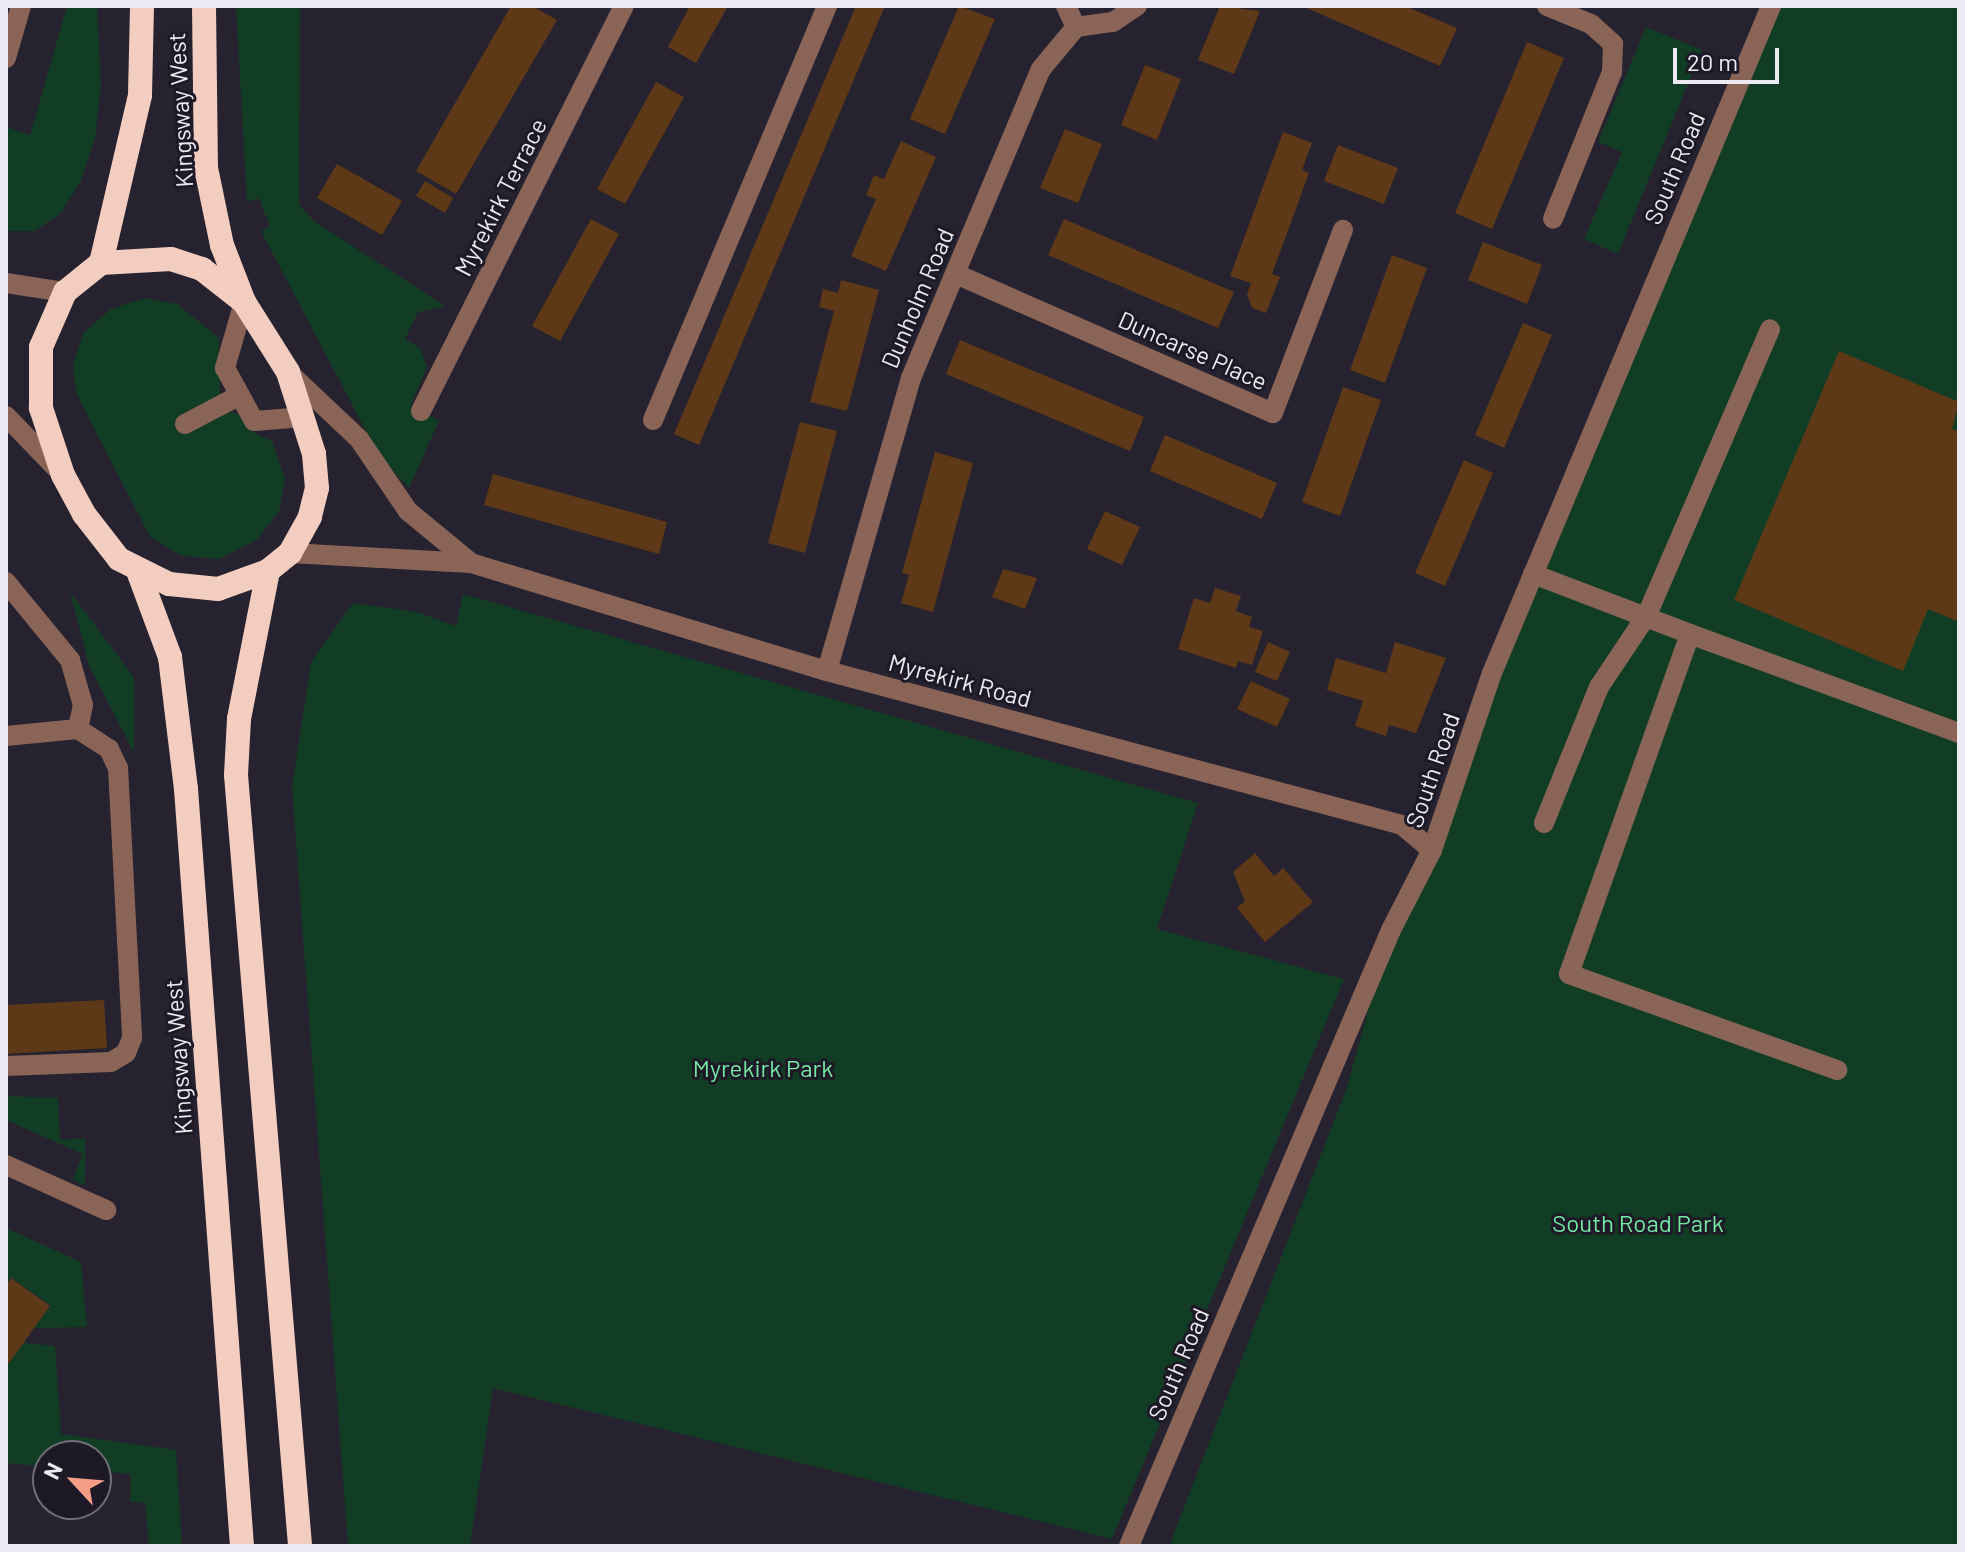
<!DOCTYPE html>
<style>
body{margin:0}
#map{position:relative;width:1965px;height:1552px;overflow:hidden;background:#27222f;font-family:Barlow,sans-serif}
div>[style]{position:absolute}
.green>*{inset:0;background:#123d25}
.building>*{inset:0;background:#5d3917}
.minor>*{height:20px;margin:-10px;padding:0 10px;transform-origin:10px;border-radius:10px;background:#8a6557}
.highway>*{height:24px;margin:-12px;padding:0 12px;transform-origin:12px;border-radius:12px;background:#f3cec0}
span{translate:-50% -50%;white-space:nowrap;text-align:center;line-height:1.15;-webkit-text-stroke:6px #1e1926;paint-order:stroke}
.street-label{font-size:24px;color:#edeaf3}
.park-label{font-size:24px;color:#72e8a3}
.frame{position:absolute;inset:0;border:8px solid #edeaf3;pointer-events:none}
.north{position:absolute;left:32px;top:1440px;width:80px;height:80px;box-sizing:border-box;background:#1e1926;border:2px solid #716d78;border-radius:50%;rotate:296deg;font-size:22px;font-weight:700;line-height:32px;text-align:center;color:#edeaf3}
.north::after{content:'';display:block;margin:auto;width:28px;height:36px;background:#f49e88;clip-path:polygon(50% 0,100% 100%,50% 72%,0 100%)}
.scale{position:absolute;left:1673px;top:48px;width:106px;height:36px;box-sizing:border-box;border:4px solid #edeaf3;border-top:0;padding-left:10px;font-size:24px;line-height:28px;white-space:nowrap;color:#edeaf3;-webkit-text-stroke:6px #1e1926;paint-order:stroke}
</style>
<div id="map">
<div class="green">
<i style="clip-path:polygon(67px 6px,97px 6px,101px 85px,95px 138px,80px 183px,60px 214px,34px 231px,6px 231px,6px 127px,30px 135px)"></i>
<i style="clip-path:polygon(236px 6px,300px 6px,299px 205px,314px 221px,445px 306px,418px 312px,405px 339px,420px 348px,427px 367px,411px 405px,439px 421px,409px 488px,378px 454px,261px 231px,270px 227px,259px 198px,247px 202px)"></i>
<i style="clip-path:polygon(1771px 6px,1959px 6px,1959px 1546px,1169px 1546px,1346px 1090px,1391px 930px,1492px 673px)"></i>
<i style="clip-path:polygon(1646px 27px,1702px 50px,1618px 254px,1584px 239px,1622px 152px,1598px 142px)"></i>
<i style="clip-path:polygon(144px 298px,177px 304px,219px 338px,220px 394px,177px 419px,227px 411px,244px 416px,249px 430px,272px 441px,285px 479px,279px 511px,257px 540px,219px 559px,182px 556px,150px 537px,76px 393px,73px 364px,84px 332px,111px 309px)"></i>
<i style="clip-path:polygon(70px 592px,134px 677px,134px 753px,89px 665px)"></i>
<i style="clip-path:polygon(463px 594px,1198px 803px,1157px 929px,1344px 979px,1112px 1539px,493px 1388px,470px 1546px,348px 1546px,292px 787px,311px 662px,353px 603px,417px 612px,456px 626px)"></i>
<i style="clip-path:polygon(6px 1096px,58px 1098px,60px 1140px,85px 1138px,85px 1185px,73px 1179px,83px 1154px,6px 1120px)"></i>
<i style="clip-path:polygon(6px 1228px,81px 1262px,87px 1327px,34px 1328px,50px 1305px,12px 1278px,6px 1284px)"></i>
<i style="clip-path:polygon(23px 1343px,55px 1346px,61px 1434px,176px 1450px,182px 1546px,149px 1546px,145px 1503px,130px 1502px,131px 1474px,96px 1471px,96px 1456px,48px 1456px,48px 1467px,6px 1463px,6px 1367px)"></i>
</div>
<div class="building">
<i style="clip-path:polygon(511px 6px,532px 6px,557px 20px,456px 194px,416px 171px)"></i>
<i style="clip-path:polygon(690px 6px,728px 6px,696px 63px,668px 47px)"></i>
<i style="clip-path:polygon(856px 6px,885px 6px,699px 445px,674px 434px)"></i>
<i style="clip-path:polygon(959px 6px,995px 19px,945px 134px,910px 119px)"></i>
<i style="clip-path:polygon(1220px 6px,1260px 11px,1234px 74px,1198px 60px)"></i>
<i style="clip-path:polygon(1302px 6px,1405px 6px,1457px 28px,1440px 66px)"></i>
<i style="clip-path:polygon(1527px 42px,1564px 58px,1492px 229px,1455px 213px)"></i>
<i style="clip-path:polygon(1145px 65px,1181px 79px,1157px 140px,1121px 125px)"></i>
<i style="clip-path:polygon(656px 82px,684px 97px,625px 204px,597px 189px)"></i>
<i style="clip-path:polygon(1065px 129px,1102px 144px,1078px 203px,1040px 188px)"></i>
<i style="clip-path:polygon(1283px 132px,1312px 143px,1302px 170px,1309px 173px,1272px 274px,1280px 277px,1266px 313px,1252px 308px,1247px 294px,1251px 283px,1230px 276px)"></i>
<i style="clip-path:polygon(901px 141px,936px 157px,886px 271px,851px 256px,876px 199px,866px 195px,874px 175px,884px 179px)"></i>
<i style="clip-path:polygon(1338px 145px,1398px 168px,1384px 204px,1324px 181px)"></i>
<i style="clip-path:polygon(337px 164px,402px 201px,382px 235px,317px 198px)"></i>
<i style="clip-path:polygon(425px 181px,453px 198px,445px 213px,416px 196px)"></i>
<i style="clip-path:polygon(591px 219px,619px 234px,560px 341px,532px 326px)"></i>
<i style="clip-path:polygon(1064px 219px,1234px 292px,1218px 328px,1048px 255px)"></i>
<i style="clip-path:polygon(1483px 242px,1542px 265px,1527px 304px,1468px 280px)"></i>
<i style="clip-path:polygon(1392px 255px,1427px 268px,1385px 383px,1350px 370px)"></i>
<i style="clip-path:polygon(841px 280px,879px 290px,847px 411px,810px 402px,834px 311px,819px 307px,823px 289px,838px 293px)"></i>
<i style="clip-path:polygon(1523px 323px,1552px 335px,1504px 448px,1475px 435px)"></i>
<i style="clip-path:polygon(960px 340px,1144px 417px,1130px 451px,946px 374px)"></i>
<i style="clip-path:polygon(1839px 351px,1959px 402px,1952px 429px,1959px 432px,1959px 622px,1928px 609px,1903px 671px,1734px 600px)"></i>
<i style="clip-path:polygon(1343px 387px,1381px 400px,1340px 516px,1302px 502px)"></i>
<i style="clip-path:polygon(800px 422px,837px 431px,805px 553px,768px 543px)"></i>
<i style="clip-path:polygon(1165px 435px,1277px 483px,1262px 519px,1150px 471px)"></i>
<i style="clip-path:polygon(935px 452px,973px 463px,933px 612px,901px 603px,909px 575px,902px 573px)"></i>
<i style="clip-path:polygon(1464px 460px,1493px 473px,1445px 586px,1415px 573px)"></i>
<i style="clip-path:polygon(493px 474px,667px 522px,659px 554px,484px 505px)"></i>
<i style="clip-path:polygon(1105px 511px,1140px 527px,1122px 565px,1087px 549px)"></i>
<i style="clip-path:polygon(1003px 569px,1037px 578px,1025px 609px,992px 597px)"></i>
<i style="clip-path:polygon(1215px 588px,1241px 596px,1236px 611px,1252px 617px,1249px 627px,1263px 631px,1252px 665px,1238px 661px,1236px 668px,1178px 649px,1194px 598px,1210px 603px)"></i>
<i style="clip-path:polygon(1268px 642px,1290px 652px,1277px 681px,1255px 672px)"></i>
<i style="clip-path:polygon(1395px 642px,1446px 658px,1416px 733px,1389px 725px,1386px 736px,1355px 726px,1363px 701px,1327px 690px,1336px 658px,1386px 673px)"></i>
<i style="clip-path:polygon(1251px 681px,1290px 699px,1277px 727px,1237px 709px)"></i>
<i style="clip-path:polygon(1255px 853px,1274px 876px,1283px 868px,1313px 902px,1265px 942px,1237px 908px,1245px 901px,1233px 872px)"></i>
<i style="clip-path:polygon(104px 1000px,107px 1048px,6px 1054px,6px 1005px)"></i>
<i style="clip-path:polygon(11px 1278px,50px 1306px,6px 1367px,6px 1285px)"></i>
</div>
<div class="minor">
<i style="left:1066px;top:6px;width:23px;rotate:65deg"></i>
<i style="left:1547px;top:6px;width:48px;rotate:22.2deg"></i>
<i style="left:1591px;top:24px;width:30px;rotate:42deg"></i>
<i style="left:1613px;top:44px;width:28px;rotate:92deg"></i>
<i style="left:1612px;top:72px;width:158px;rotate:111.9deg"></i>
<i style="left:6px;top:58px;width:54px;rotate:-73.9deg"></i>
<i style="left:956px;top:274px;width:346px;rotate:23.7deg"></i>
<i style="left:1273px;top:413px;width:196px;rotate:-69.1deg"></i>
<i style="left:6px;top:283px;width:60px;rotate:8.7deg"></i>
<i style="left:244px;top:302px;width:69px;rotate:106.1deg"></i>
<i style="left:225px;top:368px;width:60px;rotate:61.3deg"></i>
<i style="left:254px;top:421px;width:50px;rotate:-4.6deg"></i>
<i style="left:288px;top:372px;width:98px;rotate:43.3deg"></i>
<i style="left:359px;top:439px;width:87px;rotate:55.8deg"></i>
<i style="left:408px;top:511px;width:82px;rotate:39.5deg"></i>
<i style="left:421px;top:411px;width:453px;rotate:-63.4deg"></i>
<i style="left:6px;top:416px;width:82px;rotate:46deg"></i>
<i style="left:653px;top:420px;width:449px;rotate:-67.2deg"></i>
<i style="left:185px;top:424px;width:62px;rotate:-27.8deg"></i>
<i style="left:290px;top:553px;width:181px;rotate:3.2deg"></i>
<i style="left:471px;top:563px;width:372px;rotate:16.9deg"></i>
<i style="left:827px;top:671px;width:595px;rotate:14.99deg"></i>
<i style="left:1402px;top:825px;width:39px;rotate:40deg"></i>
<i style="left:1533px;top:574px;width:168px;rotate:20.9deg"></i>
<i style="left:1690px;top:634px;width:361px;rotate:109.6deg"></i>
<i style="left:1569px;top:974px;width:285px;rotate:19.7deg"></i>
<i style="left:6px;top:582px;width:101px;rotate:50.6deg"></i>
<i style="left:70px;top:660px;width:47px;rotate:73.9deg"></i>
<i style="left:83px;top:705px;width:25px;rotate:102deg"></i>
<i style="left:1690px;top:634px;width:287px;rotate:20.2deg"></i>
<i style="left:827px;top:671px;width:305px;rotate:-74deg"></i>
<i style="left:911px;top:378px;width:335px;rotate:-67.2deg"></i>
<i style="left:1041px;top:69px;width:55px;rotate:-50.2deg"></i>
<i style="left:1076px;top:27px;width:37px;rotate:-8deg"></i>
<i style="left:1113px;top:22px;width:29px;rotate:-34deg"></i>
<i style="left:6px;top:736px;width:72px;rotate:-5.6deg"></i>
<i style="left:78px;top:729px;width:37px;rotate:33deg"></i>
<i style="left:109px;top:749px;width:21px;rotate:65deg"></i>
<i style="left:118px;top:768px;width:270px;rotate:87deg"></i>
<i style="left:132px;top:1038px;width:16px;rotate:112deg"></i>
<i style="left:126px;top:1053px;width:17px;rotate:149deg"></i>
<i style="left:111px;top:1062px;width:105px;rotate:177.8deg"></i>
<i style="left:1544px;top:823px;width:147px;rotate:-68deg"></i>
<i style="left:1599px;top:687px;width:87px;rotate:-56.3deg"></i>
<i style="left:1647px;top:615px;width:311px;rotate:-66.7deg"></i>
<i style="left:6px;top:1165px;width:110px;rotate:24.2deg"></i>
<i style="left:1129px;top:1546px;width:669px;rotate:-66.96deg"></i>
<i style="left:1391px;top:930px;width:90px;rotate:-62.9deg"></i>
<i style="left:1432px;top:850px;width:187px;rotate:-71.3deg"></i>
<i style="left:1492px;top:673px;width:723px;rotate:-67.3deg"></i>
</div>
<div class="highway">
<i style="left:204px;top:6px;width:162px;rotate:89.3deg"></i>
<i style="left:206px;top:168px;width:79px;rotate:78.3deg"></i>
<i style="left:222px;top:245px;width:61px;rotate:68.9deg"></i>
<i style="left:244px;top:302px;width:83px;rotate:57.8deg"></i>
<i style="left:288px;top:372px;width:86px;rotate:72.4deg"></i>
<i style="left:314px;top:454px;width:34px;rotate:85deg"></i>
<i style="left:317px;top:488px;width:30px;rotate:104deg"></i>
<i style="left:310px;top:517px;width:41px;rotate:119.1deg"></i>
<i style="left:290px;top:553px;width:28px;rotate:141deg"></i>
<i style="left:268px;top:571px;width:53px;rotate:160.2deg"></i>
<i style="left:218px;top:589px;width:49px;rotate:-174.2deg"></i>
<i style="left:169px;top:584px;width:56px;rotate:-153.4deg"></i>
<i style="left:119px;top:559px;width:57px;rotate:-127.9deg"></i>
<i style="left:84px;top:514px;width:44px;rotate:-118.3deg"></i>
<i style="left:63px;top:475px;width:71px;rotate:-108.2deg"></i>
<i style="left:41px;top:408px;width:61px;rotate:-90deg"></i>
<i style="left:41px;top:347px;width:60px;rotate:-66.4deg"></i>
<i style="left:65px;top:292px;width:46px;rotate:-38.9deg"></i>
<i style="left:101px;top:263px;width:70px;rotate:-3.3deg"></i>
<i style="left:171px;top:259px;width:33px;rotate:18deg"></i>
<i style="left:202px;top:269px;width:53px;rotate:38.2deg"></i>
<i style="left:101px;top:263px;width:172px;rotate:-76.9deg"></i>
<i style="left:140px;top:95px;width:89px;rotate:-88.7deg"></i>
<i style="left:138px;top:571px;width:92px;rotate:69.6deg"></i>
<i style="left:170px;top:657px;width:133px;rotate:83.1deg"></i>
<i style="left:186px;top:789px;width:759px;rotate:85.77deg"></i>
<i style="left:268px;top:571px;width:151px;rotate:101.1deg"></i>
<i style="left:239px;top:719px;width:56px;rotate:93.1deg"></i>
<i style="left:236px;top:775px;width:774px;rotate:85.25deg"></i>
</div>
<div class="street-label">
<span style="left:180px;top:110px;rotate:-93deg">Kingsway West</span>
<span style="left:1674px;top:168px;rotate:-67deg">South Road</span>
<span style="left:500px;top:197px;rotate:-63deg">Myrekirk Terrace</span>
<span style="left:917px;top:298px;rotate:-67deg">Dunholm Road</span>
<span style="left:1193px;top:350px;rotate:24deg">Duncarse Place</span>
<span style="left:960px;top:680px;rotate:15deg">Myrekirk Road</span>
<span style="left:1432px;top:770px;rotate:-71deg">South Road</span>
<span style="left:178px;top:1057px;rotate:-94deg">Kingsway West</span>
<span style="left:1178px;top:1364px;rotate:-67deg">South Road</span>
</div>
<div class="park-label">
<span style="left:763px;top:1068px">Myrekirk Park</span>
<span style="left:1638px;top:1223px">South Road Park</span>
</div>
<div class="frame"></div>
<div class="north">N</div>
<div class="scale">20 m</div>
</div>
